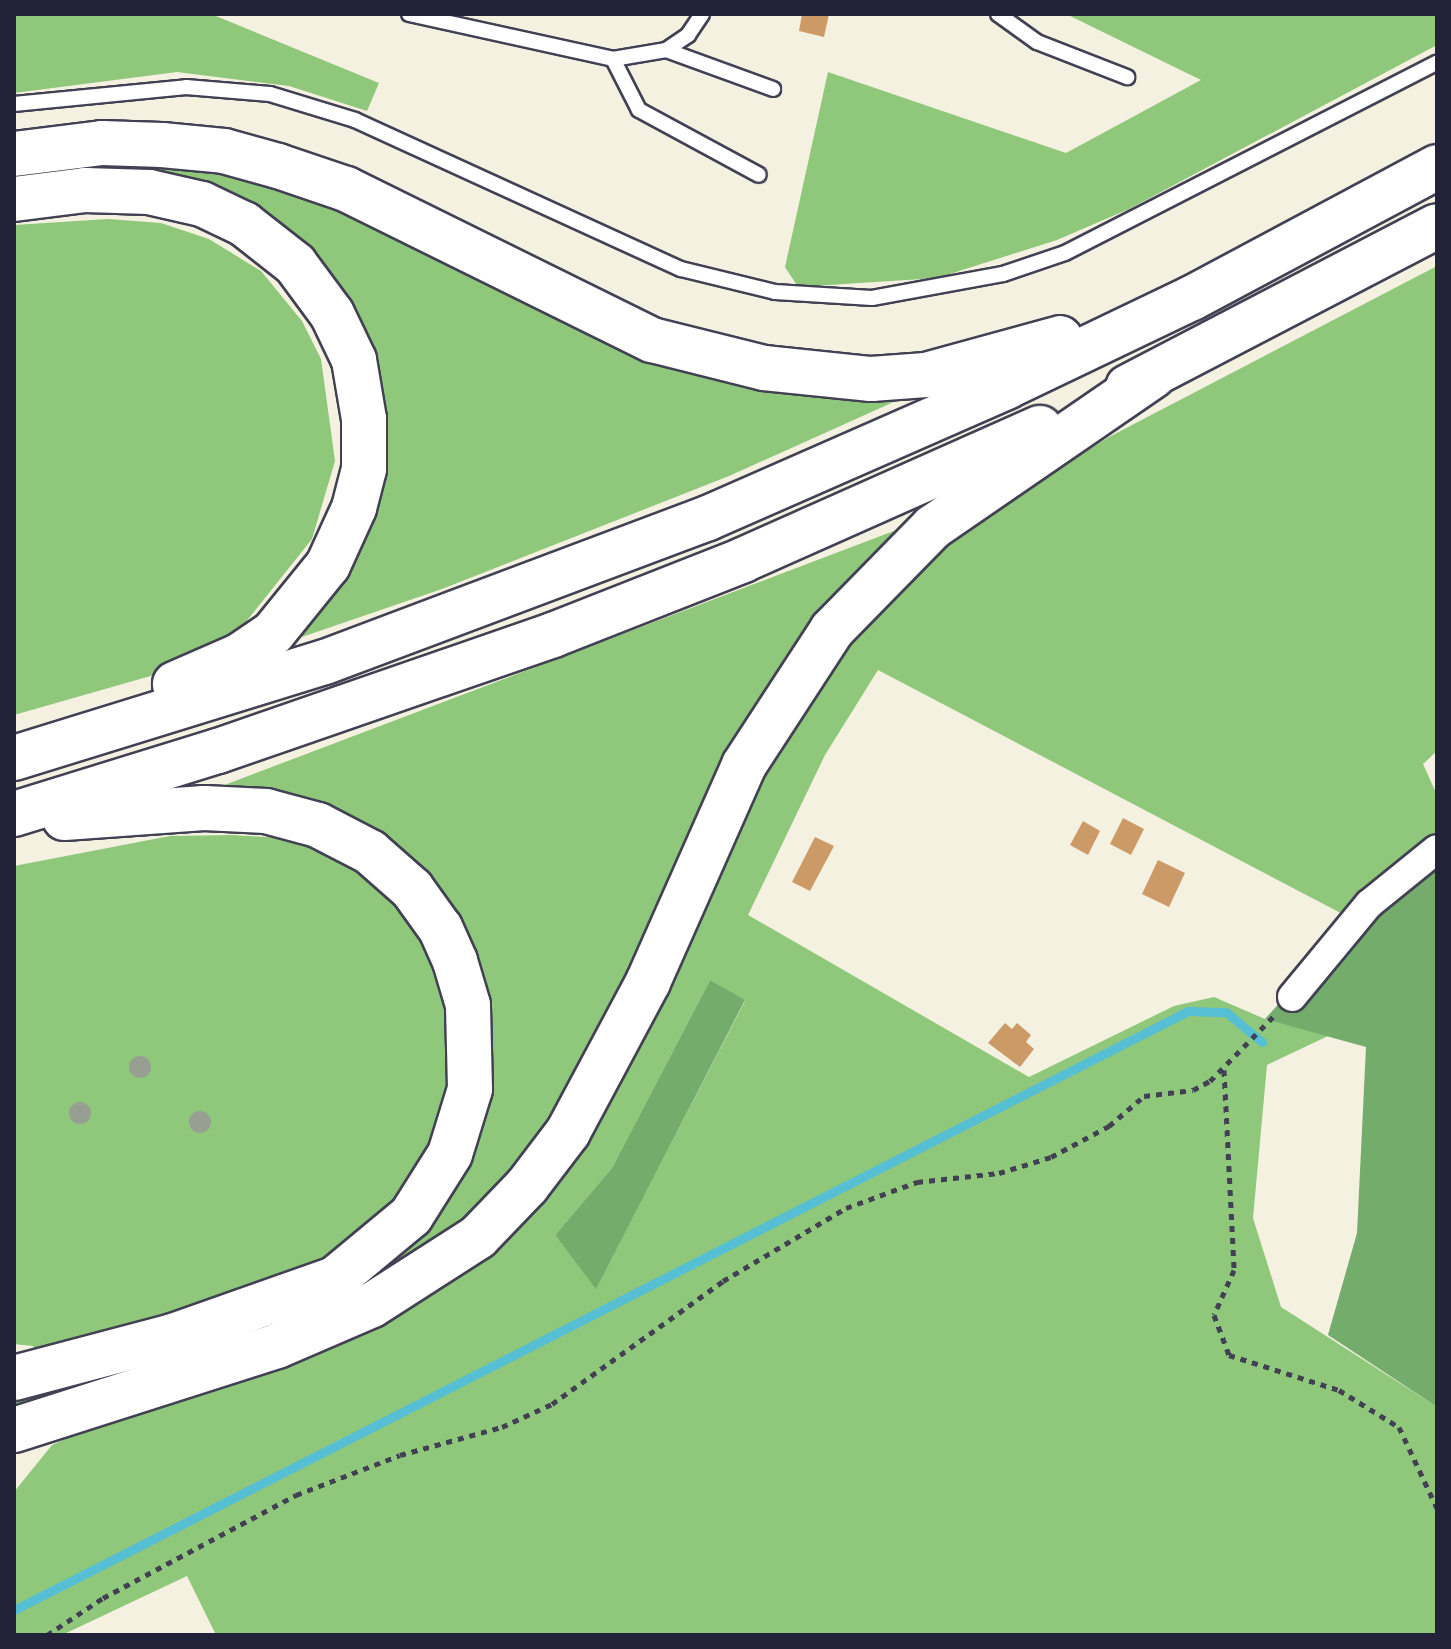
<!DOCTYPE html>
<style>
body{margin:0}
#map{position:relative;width:1451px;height:1649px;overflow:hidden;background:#f5f1e1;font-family:"Patrick Hand",sans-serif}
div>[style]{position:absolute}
.green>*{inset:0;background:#8fc77b}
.forest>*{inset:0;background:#73ac6b}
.stream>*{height:9px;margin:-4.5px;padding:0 4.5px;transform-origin:4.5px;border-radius:4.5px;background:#57bfd4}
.building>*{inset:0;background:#cc9a67}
.path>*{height:5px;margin-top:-2.5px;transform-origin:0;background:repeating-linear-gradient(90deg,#424154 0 6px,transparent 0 12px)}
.roads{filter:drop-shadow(2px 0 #424154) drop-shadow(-2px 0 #424154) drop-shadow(0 2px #424154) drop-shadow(0 -2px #424154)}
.service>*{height:14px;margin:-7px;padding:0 7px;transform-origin:7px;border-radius:7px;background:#fff}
.minor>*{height:28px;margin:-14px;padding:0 14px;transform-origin:14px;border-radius:14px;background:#fff}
.motorway>*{height:44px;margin:-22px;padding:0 22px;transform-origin:22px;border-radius:22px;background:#fff}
.trees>*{width:22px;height:22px;margin:-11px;border-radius:50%;background:#969f92}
span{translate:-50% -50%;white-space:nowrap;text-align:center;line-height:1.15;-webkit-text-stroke:7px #fff;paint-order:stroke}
.frame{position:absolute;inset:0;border:16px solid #22223b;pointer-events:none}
</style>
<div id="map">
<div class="green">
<i style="clip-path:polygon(14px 14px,211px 14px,379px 83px,367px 111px,289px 86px,177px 72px,14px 93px)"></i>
<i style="clip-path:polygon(1066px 14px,1437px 14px,1437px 45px,1129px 209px,1057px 240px,937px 278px,798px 287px,785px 267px,828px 72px,1066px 153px,1201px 80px)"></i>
<i style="clip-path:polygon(93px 167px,214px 170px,295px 191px,380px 224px,622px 348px,683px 372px,778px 390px,907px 396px,729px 476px,442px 589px,296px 639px,380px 404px,261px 216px,14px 179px)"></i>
<i style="clip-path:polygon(108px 219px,161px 223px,209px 239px,261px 271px,302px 321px,321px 359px,335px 461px,312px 539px,245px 623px,168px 671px,14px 715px,14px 225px)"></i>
<i style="clip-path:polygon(evenodd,1437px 266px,1437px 751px,1423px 764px,1437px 795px,1437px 840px,1354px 920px,878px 670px,825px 755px,748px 915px,1029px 1077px,1174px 1006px,1214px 997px,1265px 1019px,1328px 1036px,1267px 1065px,1253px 1218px,1281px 1307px,1437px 1407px,1437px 1635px,216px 1635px,187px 1576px,62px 1635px,14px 1635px,14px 1492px,52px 1445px,131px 1410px,361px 1332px,439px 1291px,522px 1219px,777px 736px,862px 619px,945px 537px,1109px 437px,1437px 266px,710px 980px,745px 1001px,596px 1288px,555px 1235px,612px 1168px,710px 980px)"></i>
<i style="clip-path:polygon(907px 526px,835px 598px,782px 665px,700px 811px,632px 970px,562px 1104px,515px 1176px,458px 1229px,344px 1301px,14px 1417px,14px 1398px,136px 1363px,447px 1195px,451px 916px,206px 792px)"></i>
<i style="clip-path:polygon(232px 835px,297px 839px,372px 880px,417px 926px,453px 1032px,442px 1122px,390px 1211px,324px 1264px,238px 1298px,39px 1356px,33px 1346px,14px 1344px,14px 866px,170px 836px)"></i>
</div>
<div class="forest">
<i style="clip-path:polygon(1437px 840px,1437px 1407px,1328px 1335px,1357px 1233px,1366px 1047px,1265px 1019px,1354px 920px)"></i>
<i style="clip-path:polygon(710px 980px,745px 1000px,596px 1289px,555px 1235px,612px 1168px)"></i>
</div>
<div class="stream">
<i style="left:14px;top:1610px;width:1318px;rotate:-27.03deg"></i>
<i style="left:1188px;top:1011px;width:38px;rotate:2deg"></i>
<i style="left:1226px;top:1012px;width:47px;rotate:39.8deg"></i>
</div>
<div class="building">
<i style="clip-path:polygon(802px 14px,829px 14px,824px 37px,799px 31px)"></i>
<i style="clip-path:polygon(1123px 818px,1144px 829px,1131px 855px,1110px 844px)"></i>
<i style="clip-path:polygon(1083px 821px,1100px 831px,1088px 855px,1070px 845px)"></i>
<i style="clip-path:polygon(815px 837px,834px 846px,810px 891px,792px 882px)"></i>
<i style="clip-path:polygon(1158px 860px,1185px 873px,1169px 907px,1142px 894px)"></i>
<i style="clip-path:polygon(1005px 1023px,1012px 1029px,1017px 1023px,1031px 1035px,1026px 1042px,1034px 1049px,1020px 1067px,988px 1043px)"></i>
</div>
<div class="path">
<i style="left:1224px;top:1070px;width:200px;rotate:87.1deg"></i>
<i style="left:1234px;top:1270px;width:49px;rotate:114deg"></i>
<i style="left:1214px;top:1315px;width:43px;rotate:69.4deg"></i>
<i style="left:1229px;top:1355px;width:115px;rotate:17.7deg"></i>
<i style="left:1339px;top:1390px;width:70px;rotate:31.7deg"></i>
<i style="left:1399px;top:1427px;width:89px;rotate:64.9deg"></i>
<i style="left:47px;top:1635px;width:67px;rotate:-33.5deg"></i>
<i style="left:103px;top:1598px;width:219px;rotate:-28.1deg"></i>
<i style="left:296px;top:1495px;width:111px;rotate:-21deg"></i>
<i style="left:400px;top:1455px;width:106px;rotate:-15.4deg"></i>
<i style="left:502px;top:1427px;width:55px;rotate:-24.7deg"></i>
<i style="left:552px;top:1404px;width:211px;rotate:-35.7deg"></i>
<i style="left:723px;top:1281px;width:143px;rotate:-30.7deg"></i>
<i style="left:846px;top:1208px;width:76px;rotate:-20.1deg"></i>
<i style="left:917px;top:1182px;width:82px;rotate:-6.3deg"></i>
<i style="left:999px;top:1173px;width:54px;rotate:-17.1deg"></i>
<i style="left:1051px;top:1157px;width:66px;rotate:-28.1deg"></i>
<i style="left:1109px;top:1126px;width:46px;rotate:-40.6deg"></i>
<i style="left:1144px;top:1096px;width:49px;rotate:-7deg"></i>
<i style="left:1193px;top:1090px;width:19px;rotate:-28deg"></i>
<i style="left:1210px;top:1081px;width:90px;rotate:-45.5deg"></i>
</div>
<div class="roads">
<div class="service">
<i style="left:409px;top:14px;width:209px;rotate:12.4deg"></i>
<i style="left:613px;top:59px;width:54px;rotate:-9.6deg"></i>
<i style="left:666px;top:50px;width:27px;rotate:-34deg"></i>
<i style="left:688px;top:35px;width:25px;rotate:-56deg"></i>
<i style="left:998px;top:14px;width:48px;rotate:35.7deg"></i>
<i style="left:1037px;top:42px;width:97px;rotate:21.3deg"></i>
<i style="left:666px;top:50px;width:114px;rotate:20deg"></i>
<i style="left:613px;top:59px;width:57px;rotate:63deg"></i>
<i style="left:639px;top:110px;width:136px;rotate:28.4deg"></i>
<i style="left:14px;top:104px;width:173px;rotate:-5.6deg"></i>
<i style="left:186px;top:87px;width:84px;rotate:4.8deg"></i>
<i style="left:270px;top:94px;width:89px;rotate:17deg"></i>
<i style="left:355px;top:120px;width:358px;rotate:24.6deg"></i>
<i style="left:681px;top:269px;width:97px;rotate:13.7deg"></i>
<i style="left:775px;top:292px;width:97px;rotate:3.5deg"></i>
<i style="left:872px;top:298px;width:133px;rotate:-10.4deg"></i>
<i style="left:1003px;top:274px;width:65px;rotate:-18.7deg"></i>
<i style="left:1065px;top:253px;width:418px;rotate:-27.1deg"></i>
</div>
<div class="minor">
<i style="left:1292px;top:997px;width:121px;rotate:-50.4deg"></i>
<i style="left:1369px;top:904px;width:87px;rotate:-39deg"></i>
</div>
<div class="motorway">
<i style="left:14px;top:154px;width:89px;rotate:-7.1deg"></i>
<i style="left:102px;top:143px;width:60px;rotate:1.9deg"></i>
<i style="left:162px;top:145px;width:62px;rotate:5.5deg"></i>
<i style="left:224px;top:151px;width:56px;rotate:15.5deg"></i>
<i style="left:278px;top:166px;width:72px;rotate:18.7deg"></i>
<i style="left:346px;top:189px;width:341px;rotate:26.3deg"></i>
<i style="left:652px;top:340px;width:115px;rotate:14deg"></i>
<i style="left:764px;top:368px;width:108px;rotate:5.9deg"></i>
<i style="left:871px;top:379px;width:55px;rotate:-4.2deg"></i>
<i style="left:926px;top:375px;width:139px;rotate:-15.4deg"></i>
<i style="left:14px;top:199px;width:72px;rotate:-7.2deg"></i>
<i style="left:85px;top:190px;width:64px;rotate:1.8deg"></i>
<i style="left:149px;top:192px;width:54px;rotate:12.8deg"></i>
<i style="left:202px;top:204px;width:47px;rotate:25.5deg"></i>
<i style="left:244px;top:224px;width:65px;rotate:38.1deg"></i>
<i style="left:295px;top:264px;width:62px;rotate:53.5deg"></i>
<i style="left:332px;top:314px;width:51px;rotate:64.4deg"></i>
<i style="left:354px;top:360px;width:60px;rotate:80.4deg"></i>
<i style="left:364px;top:419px;width:50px;rotate:90deg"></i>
<i style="left:364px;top:469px;width:40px;rotate:104.4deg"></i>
<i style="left:354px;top:508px;width:63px;rotate:114.5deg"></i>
<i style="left:328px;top:565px;width:87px;rotate:129deg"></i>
<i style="left:273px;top:633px;width:41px;rotate:145.9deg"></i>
<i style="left:239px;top:656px;width:70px;rotate:156.4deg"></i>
<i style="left:1128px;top:387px;width:348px;rotate:-27.5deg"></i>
<i style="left:14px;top:758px;width:325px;rotate:-17.2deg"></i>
<i style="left:325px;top:662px;width:409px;rotate:-20.6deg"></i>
<i style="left:708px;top:518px;width:326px;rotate:-23.7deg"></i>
<i style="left:1006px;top:387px;width:206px;rotate:-25.6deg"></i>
<i style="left:1192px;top:298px;width:278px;rotate:-28.1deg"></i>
<i style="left:14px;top:814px;width:214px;rotate:-17.2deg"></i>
<i style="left:218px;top:751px;width:355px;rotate:-19.1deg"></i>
<i style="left:553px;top:635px;width:204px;rotate:-21.5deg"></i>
<i style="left:743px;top:560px;width:325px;rotate:-24deg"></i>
<i style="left:14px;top:1378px;width:164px;rotate:-14.8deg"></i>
<i style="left:173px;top:1336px;width:172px;rotate:-19.4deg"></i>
<i style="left:335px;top:1279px;width:99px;rotate:-39.7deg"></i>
<i style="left:411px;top:1216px;width:73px;rotate:-57.8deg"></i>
<i style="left:450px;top:1154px;width:68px;rotate:-72.9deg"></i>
<i style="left:470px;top:1089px;width:84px;rotate:-91.4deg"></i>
<i style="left:468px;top:1005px;width:46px;rotate:-106.5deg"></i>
<i style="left:455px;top:961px;width:36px;rotate:-114deg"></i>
<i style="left:440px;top:928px;width:48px;rotate:-125.7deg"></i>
<i style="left:412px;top:889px;width:56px;rotate:-138.6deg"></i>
<i style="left:370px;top:852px;width:59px;rotate:-152.6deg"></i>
<i style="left:318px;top:825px;width:54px;rotate:-164.9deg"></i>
<i style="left:266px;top:811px;width:62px;rotate:-177.2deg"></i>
<i style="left:204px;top:808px;width:140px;rotate:175.9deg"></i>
<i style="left:14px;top:1430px;width:276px;rotate:-17.7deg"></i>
<i style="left:277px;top:1346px;width:103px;rotate:-23.3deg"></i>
<i style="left:372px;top:1305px;width:126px;rotate:-32.7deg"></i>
<i style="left:478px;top:1237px;width:71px;rotate:-46.1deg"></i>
<i style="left:527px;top:1186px;width:68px;rotate:-52.8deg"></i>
<i style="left:568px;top:1132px;width:170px;rotate:-61.9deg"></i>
<i style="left:648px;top:982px;width:237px;rotate:-66.1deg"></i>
<i style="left:744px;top:765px;width:161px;rotate:-56.9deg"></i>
<i style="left:832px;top:630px;width:144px;rotate:-45.6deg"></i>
<i style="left:933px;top:527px;width:267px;rotate:-34.5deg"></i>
</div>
</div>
<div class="trees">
<i style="left:140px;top:1067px"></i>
<i style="left:80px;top:1113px"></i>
<i style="left:200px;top:1122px"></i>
</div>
<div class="frame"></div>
</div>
